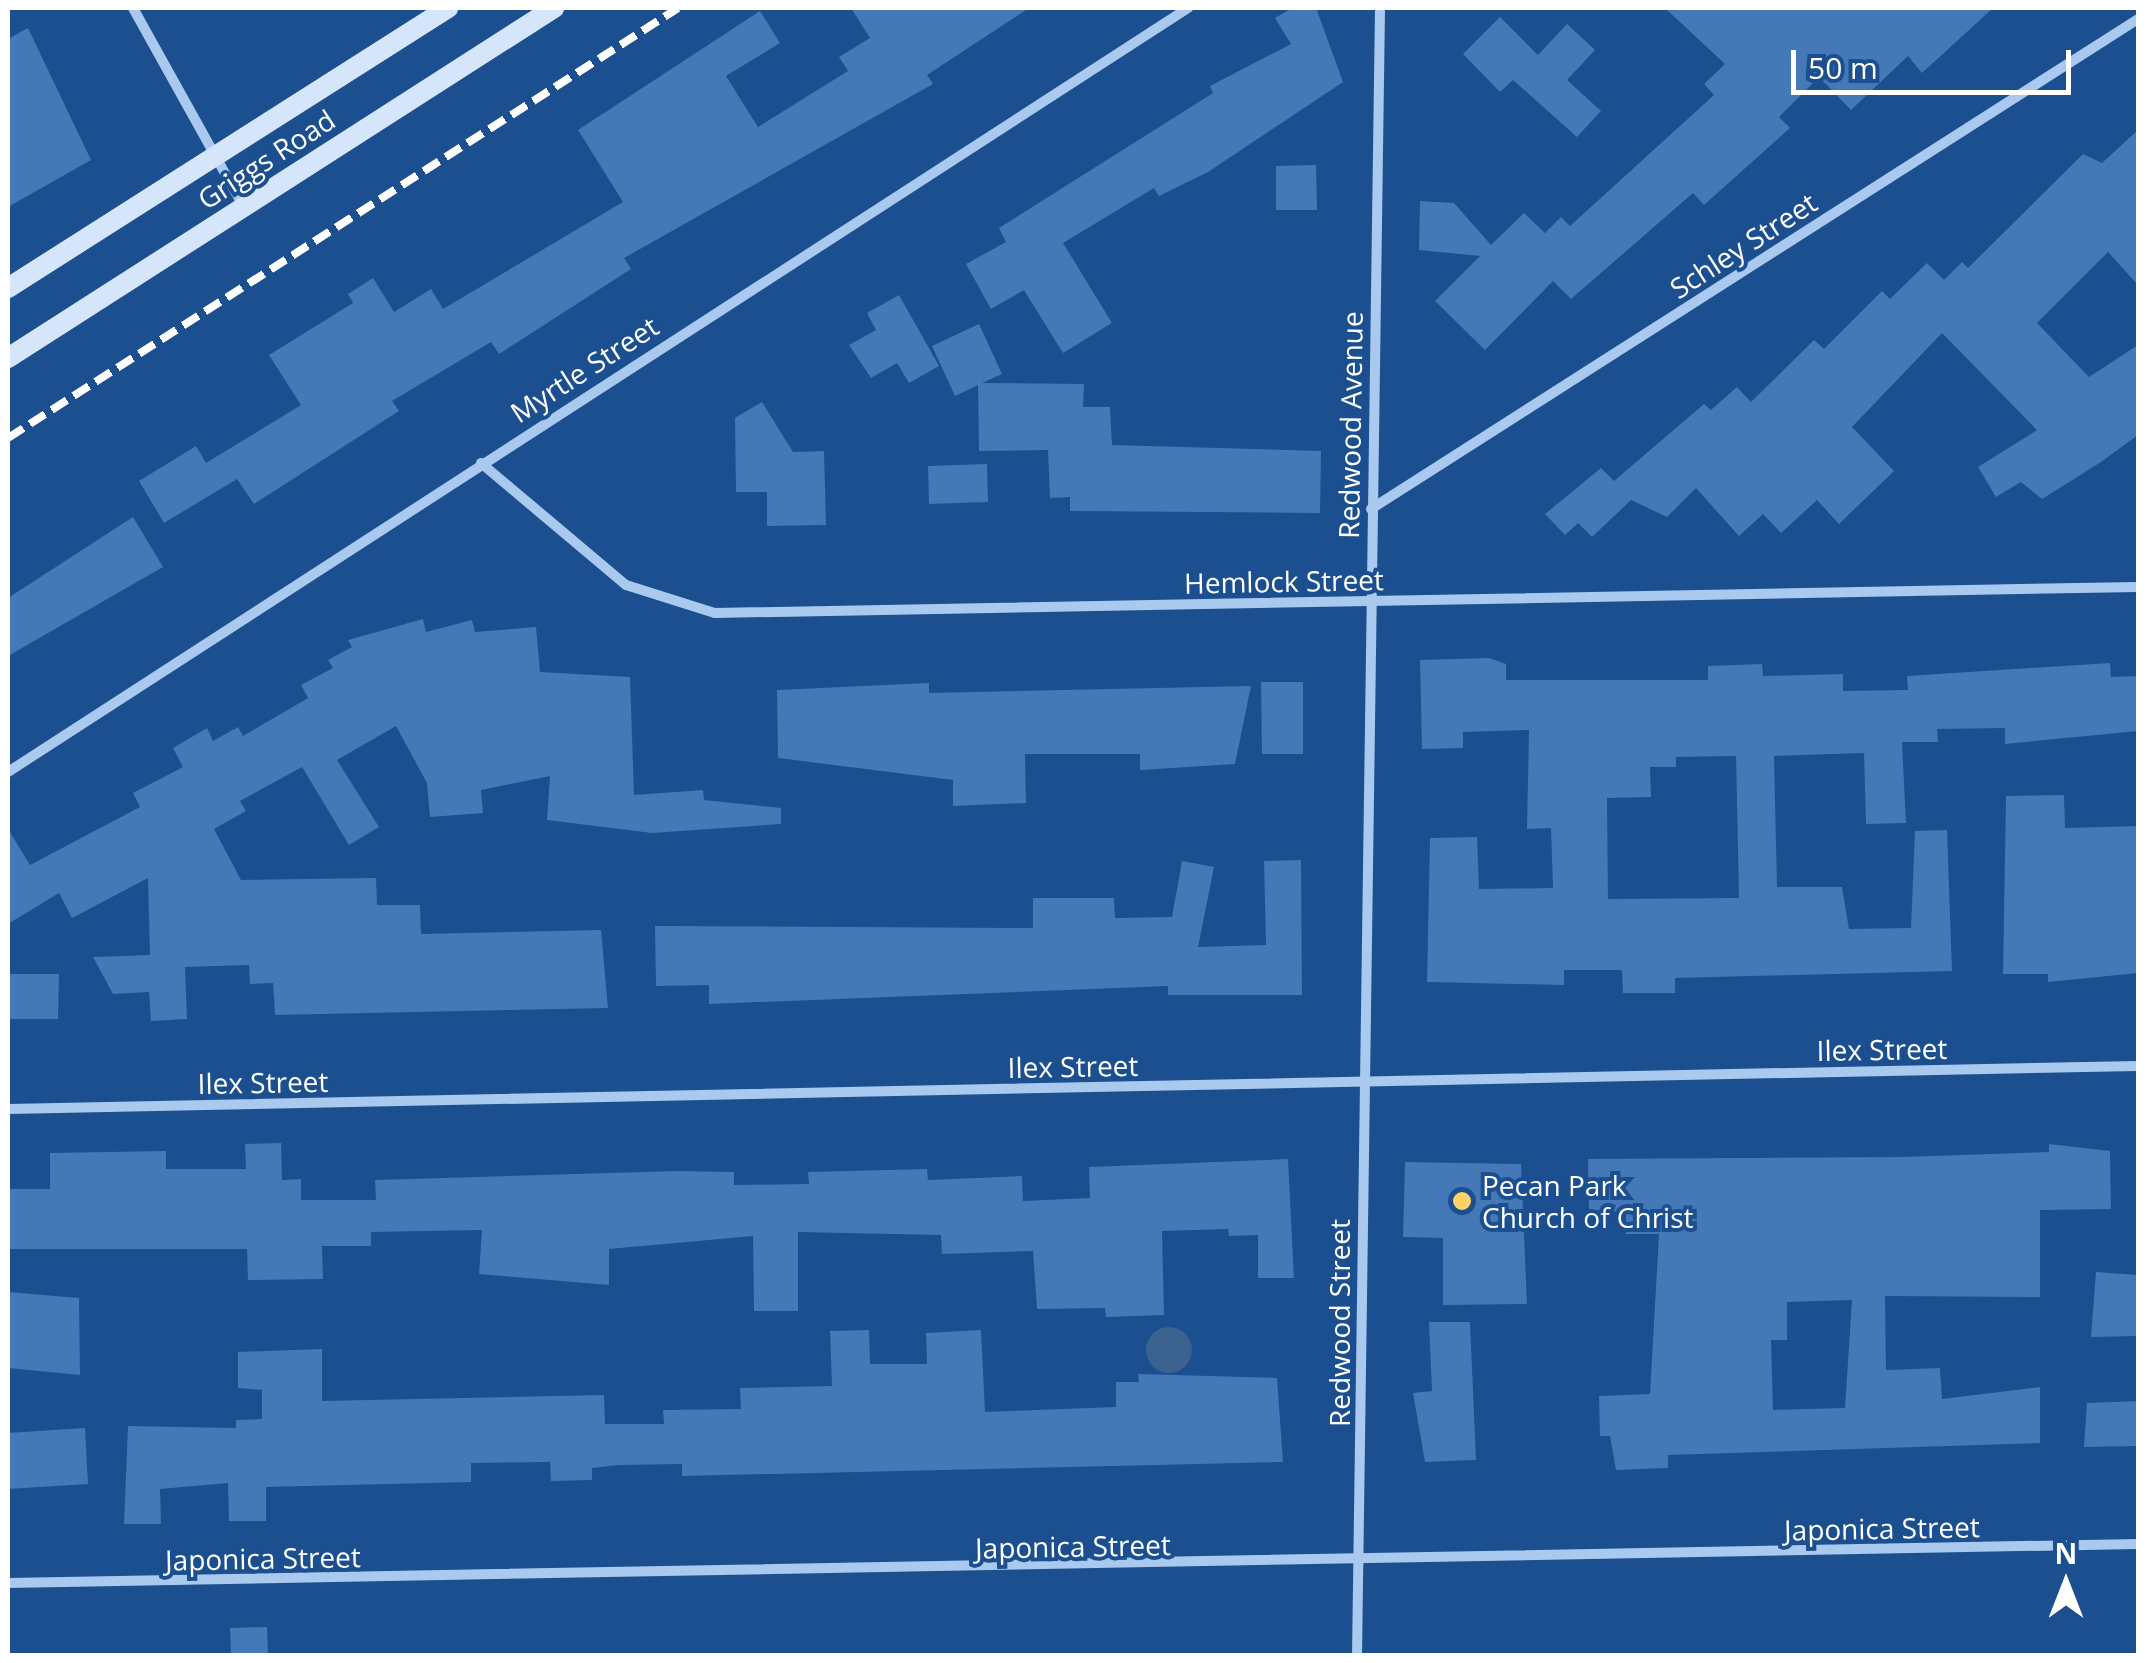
<!DOCTYPE html>
<style>
body{margin:0}
#map{position:relative;width:2146px;height:1663px;overflow:hidden;background:#1b4f8f;font-family:"Open Sans",sans-serif}
div>[style]{position:absolute}
.water>*{inset:0;background:#3c6290}
.round{border-radius:50%}
.building>*{inset:0;background:#4478b7}
.street>*{height:10px;margin:-5px;padding:0 5px;transform-origin:5px;border-radius:5px;background:#a9c9ee}
.secondary>*{height:20px;margin:-10px;padding:0 10px;transform-origin:10px;border-radius:10px;background:#d6e6fa}
.rail>*{height:8px;margin-top:-4px;transform-origin:0;background:repeating-linear-gradient(90deg,#fff 0 18px,transparent 0 26px)}
.dots>*{width:28px;height:28px;translate:-50% -50%;box-sizing:border-box;border:5px solid #1b4f8f;border-radius:50%}
span{translate:-50% -50%;white-space:nowrap;text-align:center;line-height:1.15;-webkit-text-stroke:8px #1b4f8f;paint-order:stroke}
.street-label{font-size:28px;color:#fff}
.poi-label{font-size:28px;color:#fff}
.left{translate:0 -50%;text-align:left}
.frame{position:absolute;inset:0;border:10px solid #fff;pointer-events:none}
.north{position:absolute;left:2016px;top:1533px;width:100px;height:100px;-webkit-text-stroke:8px #1b4f8f;paint-order:stroke;rotate:0deg;font-size:28px;font-weight:700;line-height:40px;text-align:center;color:#fff}
.north::after{content:'';display:block;margin:auto;width:35px;height:45px;background:#fff;clip-path:polygon(50% 0,100% 100%,50% 72%,0 100%)}
.scale{position:absolute;left:1791px;top:50px;width:280px;height:45px;box-sizing:border-box;border:5px solid #fff;border-top:0;padding-left:12px;font-size:30px;line-height:35px;white-space:nowrap;color:#fff;-webkit-text-stroke:8px #1b4f8f;paint-order:stroke}
</style>
<div id="map">
<div class="water">
<i class="round" style="left:1146px;top:1327px;width:46px;height:46px"></i>
</div>
<div class="building">
<i style="clip-path:polygon(851px 8px,1029px 8px,927px 75px,933px 84px,624px 258px,631px 269px,499px 354px,491px 342px,392px 401px,399px 411px,254px 504px,237px 479px,164px 523px,139px 481px,196px 446px,206px 463px,301px 405px,269px 355px,353px 303px,348px 294px,373px 278px,394px 312px,431px 289px,443px 309px,623px 202px,578px 130px,760px 11px,780px 43px,726px 76px,758px 127px,848px 71px,839px 57px,870px 38px)"></i>
<i style="clip-path:polygon(1292px 8px,1316px 8px,1343px 82px,1208px 172px,1159px 196px,1154px 188px,1063px 243px,1112px 323px,1063px 353px,1024px 290px,991px 309px,966px 264px,1006px 242px,999px 228px,1213px 93px,1210px 86px,1291px 44px,1275px 18px)"></i>
<i style="clip-path:polygon(1665px 8px,1993px 8px,1922px 73px,1908px 56px,1851px 110px,1819px 77px,1779px 117px,1790px 128px,1704px 205px,1693px 193px,1571px 299px,1553px 281px,1485px 350px,1435px 301px,1480px 256px,1419px 250px,1420px 201px,1454px 203px,1491px 245px,1524px 213px,1545px 233px,1561px 217px,1570px 226px,1714px 95px,1704px 84px,1725px 64px)"></i>
<i style="clip-path:polygon(1500px 17px,1538px 55px,1567px 24px,1595px 50px,1567px 80px,1601px 111px,1577px 137px,1513px 80px,1500px 92px,1463px 54px)"></i>
<i style="clip-path:polygon(28px 28px,91px 160px,8px 207px,8px 39px)"></i>
<i style="clip-path:polygon(2138px 130px,2138px 285px,2108px 252px,2037px 323px,2089px 377px,2138px 345px,2138px 435px,2101px 462px,2042px 499px,2021px 482px,1996px 497px,1978px 467px,2037px 430px,1942px 333px,1852px 427px,1894px 471px,1839px 524px,1817px 500px,1781px 533px,1763px 514px,1739px 536px,1696px 488px,1667px 517px,1631px 500px,1592px 537px,1578px 523px,1565px 535px,1545px 514px,1601px 468px,1614px 481px,1704px 404px,1711px 410px,1737px 387px,1751px 402px,1814px 340px,1824px 349px,1882px 291px,1890px 299px,1927px 263px,1944px 280px,1962px 262px,1968px 268px,2083px 154px,2102px 163px)"></i>
<i style="clip-path:polygon(1316px 165px,1317px 210px,1276px 210px,1276px 166px)"></i>
<i style="clip-path:polygon(899px 295px,939px 366px,909px 383px,897px 363px,871px 378px,849px 345px,876px 330px,867px 313px)"></i>
<i style="clip-path:polygon(979px 324px,1002px 374px,982px 383px,1084px 384px,1083px 407px,1110px 407px,1112px 445px,1321px 451px,1320px 513px,1070px 511px,1070px 497px,1050px 498px,1048px 450px,979px 451px,978px 385px,955px 396px,932px 346px)"></i>
<i style="clip-path:polygon(762px 402px,793px 452px,824px 451px,826px 525px,767px 526px,767px 492px,736px 492px,735px 418px)"></i>
<i style="clip-path:polygon(987px 464px,988px 502px,929px 504px,928px 466px)"></i>
<i style="clip-path:polygon(133px 517px,163px 567px,8px 656px,8px 598px)"></i>
<i style="clip-path:polygon(423px 619px,426px 632px,472px 620px,475px 632px,536px 627px,540px 672px,630px 677px,634px 795px,703px 790px,704px 800px,781px 808px,781px 824px,652px 833px,547px 820px,550px 776px,481px 790px,483px 813px,430px 817px,427px 783px,396px 726px,337px 760px,379px 827px,349px 845px,302px 767px,240px 801px,246px 811px,214px 829px,241px 880px,376px 878px,377px 905px,420px 905px,421px 934px,601px 930px,608px 1008px,275px 1015px,273px 983px,250px 984px,249px 965px,185px 967px,187px 1019px,151px 1021px,149px 992px,113px 994px,93px 957px,150px 955px,148px 878px,72px 918px,59px 893px,8px 924px,8px 829px,30px 865px,140px 807px,133px 793px,183px 767px,173px 748px,207px 728px,213px 741px,238px 727px,243px 736px,308px 698px,301px 685px,333px 668px,328px 660px,352px 647px,348px 640px)"></i>
<i style="clip-path:polygon(evenodd,1489px 658px,1506px 664px,1506px 680px,1708px 680px,1708px 666px,1762px 664px,1763px 676px,1843px 674px,1843px 691px,1908px 690px,1907px 676px,2110px 663px,2111px 677px,2138px 676px,2138px 731px,2005px 744px,2005px 728px,1937px 729px,1938px 742px,1902px 742px,1906px 823px,1866px 824px,1864px 753px,1774px 756px,1777px 887px,1842px 887px,1849px 929px,1911px 928px,1915px 831px,1947px 830px,1952px 971px,1675px 978px,1675px 993px,1623px 993px,1622px 970px,1564px 970px,1564px 985px,1427px 982px,1430px 838px,1477px 837px,1479px 889px,1553px 888px,1551px 828px,1527px 829px,1529px 730px,1463px 732px,1463px 748px,1422px 749px,1420px 660px,1489px 658px,1736px 756px,1739px 898px,1608px 899px,1607px 798px,1651px 797px,1650px 767px,1676px 767px,1676px 757px,1736px 756px)"></i>
<i style="clip-path:polygon(1261px 682px,1303px 682px,1303px 754px,1262px 754px)"></i>
<i style="clip-path:polygon(929px 683px,929px 693px,1251px 686px,1235px 764px,1140px 770px,1140px 754px,1025px 754px,1026px 803px,953px 806px,953px 780px,778px 758px,777px 690px)"></i>
<i style="clip-path:polygon(2064px 795px,2065px 828px,2138px 826px,2138px 973px,2048px 982px,2048px 974px,2003px 974px,2006px 796px)"></i>
<i style="clip-path:polygon(1301px 860px,1302px 995px,1168px 995px,1168px 986px,709px 1004px,709px 985px,656px 986px,655px 926px,1033px 928px,1033px 898px,1114px 898px,1115px 918px,1172px 917px,1182px 861px,1214px 867px,1198px 947px,1266px 945px,1264px 861px)"></i>
<i style="clip-path:polygon(8px 974px,59px 974px,58px 1019px,8px 1019px)"></i>
<i style="clip-path:polygon(281px 1143px,282px 1180px,301px 1179px,301px 1200px,376px 1200px,375px 1180px,678px 1171px,734px 1172px,734px 1185px,809px 1184px,808px 1172px,927px 1169px,928px 1180px,1022px 1176px,1023px 1201px,1090px 1198px,1089px 1167px,1288px 1159px,1294px 1278px,1258px 1278px,1258px 1235px,1229px 1236px,1228px 1229px,1162px 1231px,1164px 1315px,1106px 1317px,1105px 1308px,1037px 1309px,1033px 1251px,942px 1254px,941px 1235px,798px 1232px,798px 1311px,754px 1311px,753px 1236px,609px 1249px,609px 1285px,479px 1274px,482px 1230px,371px 1232px,371px 1246px,322px 1246px,323px 1279px,248px 1280px,247px 1249px,8px 1249px,8px 1189px,50px 1189px,50px 1153px,166px 1151px,166px 1169px,246px 1169px,245px 1144px)"></i>
<i style="clip-path:polygon(evenodd,2049px 1144px,2110px 1151px,2111px 1209px,2040px 1210px,2040px 1297px,1885px 1296px,1886px 1370px,1940px 1368px,1942px 1399px,2040px 1387px,2040px 1443px,1668px 1455px,1668px 1468px,1616px 1470px,1610px 1436px,1600px 1436px,1599px 1396px,1650px 1394px,1659px 1234px,1626px 1234px,1626px 1211px,1589px 1212px,1588px 1159px,1902px 1157px,2049px 1152px,2049px 1144px,1852px 1300px,1845px 1408px,1773px 1410px,1771px 1340px,1787px 1340px,1787px 1302px,1852px 1300px)"></i>
<i style="clip-path:polygon(1405px 1162px,1521px 1164px,1527px 1304px,1443px 1305px,1443px 1238px,1403px 1237px)"></i>
<i style="clip-path:polygon(2096px 1272px,2138px 1275px,2138px 1336px,2091px 1337px)"></i>
<i style="clip-path:polygon(8px 1292px,79px 1298px,80px 1375px,8px 1368px)"></i>
<i style="clip-path:polygon(1429px 1322px,1470px 1322px,1476px 1460px,1425px 1462px,1413px 1393px,1432px 1391px)"></i>
<i style="clip-path:polygon(869px 1330px,870px 1364px,927px 1364px,926px 1333px,981px 1330px,985px 1412px,1116px 1407px,1116px 1382px,1139px 1382px,1138px 1374px,1277px 1378px,1283px 1462px,682px 1476px,682px 1464px,619px 1465px,592px 1468px,592px 1480px,551px 1481px,550px 1462px,471px 1463px,471px 1482px,266px 1487px,266px 1521px,229px 1521px,228px 1483px,160px 1489px,161px 1524px,124px 1524px,128px 1426px,236px 1428px,236px 1420px,262px 1419px,262px 1390px,238px 1388px,238px 1352px,322px 1349px,322px 1401px,604px 1395px,605px 1424px,664px 1424px,663px 1410px,741px 1409px,740px 1388px,832px 1386px,830px 1331px)"></i>
<i style="clip-path:polygon(2138px 1401px,2138px 1446px,2084px 1447px,2087px 1403px)"></i>
<i style="clip-path:polygon(85px 1428px,88px 1484px,8px 1489px,8px 1433px)"></i>
<i style="clip-path:polygon(267px 1627px,268px 1656px,231px 1656px,230px 1628px)"></i>
</div>
<div class="street">
<i style="left:133px;top:8px;width:227px;rotate:60.9deg"></i>
<i style="left:481px;top:463px;width:189px;rotate:40.1deg"></i>
<i style="left:626px;top:585px;width:93px;rotate:17.5deg"></i>
<i style="left:715px;top:613px;width:1423px;rotate:-1.05deg"></i>
<i style="left:1371px;top:509px;width:910px;rotate:-32.57deg"></i>
<i style="left:8px;top:772px;width:1406px;rotate:-32.92deg"></i>
<i style="left:8px;top:1109px;width:2130px;rotate:-1.16deg"></i>
<i style="left:8px;top:1583px;width:2130px;rotate:-1.05deg"></i>
<i style="left:1357px;top:1656px;width:1648px;rotate:-89.2deg"></i>
</div>
<div class="secondary">
<i style="left:8px;top:288px;width:522px;rotate:-32.47deg"></i>
<i style="left:8px;top:358px;width:649px;rotate:-32.66deg"></i>
</div>
<div class="rail">
<i style="left:8px;top:438px;width:796px;rotate:-32.69deg"></i>
</div>
<div class="dots">
<i style="left:1462px;top:1201px;background:#ffd166"></i>
</div>
<div class="street-label">
<span style="left:266px;top:159px;rotate:-33deg">Griggs Road</span>
<span style="left:1743px;top:245px;rotate:-33deg">Schley Street</span>
<span style="left:584px;top:369px;rotate:-33deg">Myrtle Street</span>
<span style="left:1350px;top:425px;rotate:-89deg">Redwood Avenue</span>
<span style="left:1284px;top:581px;rotate:-1deg">Hemlock Street</span>
<span style="left:1882px;top:1049px;rotate:-1deg">Ilex Street</span>
<span style="left:1073px;top:1066px;rotate:-1deg">Ilex Street</span>
<span style="left:263px;top:1082px;rotate:-1deg">Ilex Street</span>
<span style="left:1339px;top:1323px;rotate:-90deg">Redwood Street</span>
<span style="left:1882px;top:1528px;rotate:-1deg">Japonica Street</span>
<span style="left:1073px;top:1546px;rotate:-1deg">Japonica Street</span>
<span style="left:263px;top:1558px;rotate:-1deg">Japonica Street</span>
</div>
<div class="poi-label">
<span class="left" style="left:1482px;top:1201px">Pecan Park<br>Church of Christ</span>
</div>
<div class="frame"></div>
<div class="north">N</div>
<div class="scale">50 m</div>
</div>
